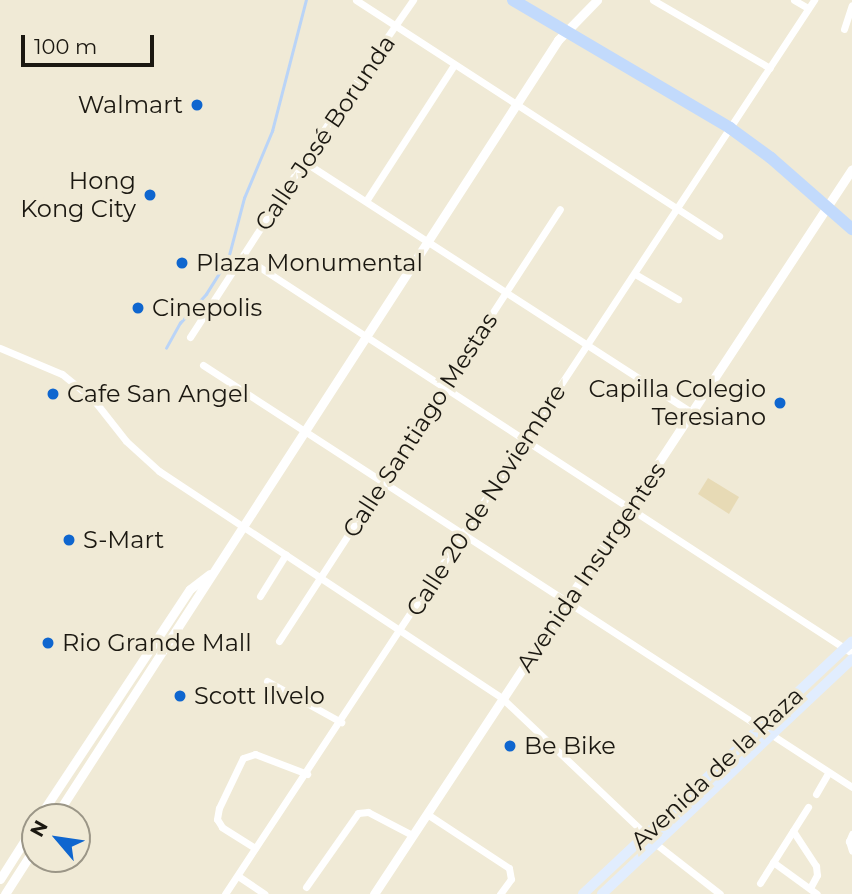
<!DOCTYPE html>
<meta charset="utf-8">
<style>
body{margin:0}
#map{position:relative;width:852px;height:894px;overflow:hidden;background:#f0ead6;font-family:Montserrat,sans-serif}
div>[style]{position:absolute}
.green>*{inset:0;background:#e7dab5}
.stream>*{height:2.5px;margin:-1.25px;padding:0 1.25px;transform-origin:1.25px;border-radius:1.25px;background:#bad4f7}
.minor>*{height:7px;margin:-3.5px;padding:0 3.5px;transform-origin:3.5px;border-radius:3.5px;background:#fff}
.tertiary>*{height:9px;margin:-4.5px;padding:0 4.5px;transform-origin:4.5px;border-radius:4.5px;background:#fff}
.secondary>*{height:10px;margin:-5px;padding:0 5px;transform-origin:5px;border-radius:5px;background:#e1edfe}
.primary>*{height:12px;margin:-6px;padding:0 6px;transform-origin:6px;border-radius:6px;background:#c2dafc}
.dots>*{width:19px;height:19px;translate:-50% -50%;box-sizing:border-box;border:4px solid #f0ead6;border-radius:50%}
span{translate:-50% -50%;white-space:nowrap;text-align:center;line-height:1.15;-webkit-text-stroke:7px #f0ead6;paint-order:stroke}
.poi-label{font-size:24px;color:#1b1811}
.right{translate:-100% -50%;text-align:right}
.left{translate:0 -50%;text-align:left}
.street-label{font-size:24px;color:#1b1811}
.north{position:absolute;left:21px;top:803px;width:70px;height:70px;box-sizing:border-box;background:#f0ead6;border:2px solid #9b9687;border-radius:50%;rotate:299deg;font-size:19px;font-weight:700;line-height:28px;text-align:center;color:#1b1811}
.north::after{content:'';display:block;margin:auto;width:24px;height:32px;background:#0f66cf;clip-path:polygon(50% 0,100% 100%,50% 72%,0 100%)}
.scale{position:absolute;left:21px;top:35px;width:133px;height:32px;box-sizing:border-box;border:4px solid #1b1811;border-top:0;padding-left:9px;font-size:21px;line-height:24px;white-space:nowrap;color:#1b1811;-webkit-text-stroke:5px #f0ead6;paint-order:stroke}
</style>
<div id="map">
<div class="green">
<i style="clip-path:polygon(708px 478px,739px 497px,729px 514px,698px 494px)"></i>
</div>
<div class="stream">
<i style="left:166px;top:348px;width:29px;rotate:-61deg"></i>
<i style="left:180px;top:323px;width:39px;rotate:-48deg"></i>
<i style="left:206px;top:294px;width:41px;rotate:-57.8deg"></i>
<i style="left:228px;top:259px;width:63px;rotate:-75.3deg"></i>
<i style="left:244px;top:198px;width:73px;rotate:-67.3deg"></i>
<i style="left:272px;top:131px;width:135px;rotate:-75.5deg"></i>
</div>
<div class="minor">
<i style="left:356px;top:0;width:433px;rotate:33deg"></i>
<i style="left:653px;top:0;width:135px;rotate:30.2deg"></i>
<i style="left:794px;top:0;width:16px;rotate:30deg"></i>
<i style="left:844px;top:29px;width:25px;rotate:-72deg"></i>
<i style="left:303px;top:161px;width:463px;rotate:32.9deg"></i>
<i style="left:366px;top:201px;width:162px;rotate:-57.1deg"></i>
<i style="left:244px;top:257px;width:726px;rotate:33.08deg"></i>
<i style="left:635px;top:274px;width:50px;rotate:30.2deg"></i>
<i style="left:190px;top:337px;width:265px;rotate:-57.1deg"></i>
<i style="left:334px;top:114px;width:139px;rotate:-55.3deg"></i>
<i style="left:0;top:348px;width:67px;rotate:22.8deg"></i>
<i style="left:62px;top:374px;width:40px;rotate:39deg"></i>
<i style="left:93px;top:399px;width:53px;rotate:51.8deg"></i>
<i style="left:126px;top:441px;width:45px;rotate:42.3deg"></i>
<i style="left:159px;top:471px;width:413px;rotate:33.5deg"></i>
<i style="left:503px;top:699px;width:211px;rotate:43.5deg"></i>
<i style="left:656px;top:844px;width:81px;rotate:38deg"></i>
<i style="left:203px;top:365px;width:774px;rotate:33.03deg"></i>
<i style="left:260px;top:596px;width:49px;rotate:-58.2deg"></i>
<i style="left:279px;top:641px;width:515px;rotate:-56.96deg"></i>
<i style="left:267px;top:681px;width:85px;rotate:29deg"></i>
<i style="left:816px;top:794px;width:24px;rotate:-60deg"></i>
<i style="left:427px;top:814px;width:98px;rotate:33.4deg"></i>
<i style="left:509px;top:868px;width:11px;rotate:80deg"></i>
<i style="left:511px;top:879px;width:19px;rotate:126deg"></i>
<i style="left:793px;top:831px;width:42px;rotate:56.7deg"></i>
<i style="left:816px;top:866px;width:9px;rotate:84deg"></i>
<i style="left:817px;top:875px;width:15px;rotate:118deg"></i>
<i style="left:852px;top:834px;width:8px;rotate:113deg"></i>
<i style="left:849px;top:841px;width:10px;rotate:73deg"></i>
<i style="left:255px;top:848px;width:39px;rotate:-148deg"></i>
<i style="left:222px;top:827px;width:9px;rotate:-122deg"></i>
<i style="left:217px;top:819px;width:11px;rotate:-80deg"></i>
<i style="left:219px;top:808px;width:55px;rotate:-64.4deg"></i>
<i style="left:243px;top:758px;width:13px;rotate:-18deg"></i>
<i style="left:255px;top:754px;width:56px;rotate:21deg"></i>
<i style="left:773px;top:862px;width:54px;rotate:36deg"></i>
<i style="left:238px;top:876px;width:32px;rotate:34deg"></i>
<i style="left:760px;top:883px;width:90px;rotate:-57.7deg"></i>
<i style="left:306px;top:887px;width:90px;rotate:-54.9deg"></i>
<i style="left:358px;top:813px;width:10px;rotate:-6deg"></i>
<i style="left:368px;top:812px;width:50px;rotate:27.6deg"></i>
<i style="left:225px;top:894px;width:1071px;rotate:-56.62deg"></i>
</div>
<div class="tertiary">
<i style="left:39px;top:817px;width:273px;rotate:-56.5deg"></i>
<i style="left:190px;top:589px;width:25px;rotate:-37deg"></i>
<i style="left:55px;top:817px;width:926px;rotate:-57.08deg"></i>
<i style="left:558px;top:40px;width:56px;rotate:-45.7deg"></i>
<i style="left:0;top:879px;width:65px;rotate:-57.5deg"></i>
<i style="left:5px;top:894px;width:56px;rotate:-57.4deg"></i>
<i style="left:374px;top:894px;width:868px;rotate:-56.6deg"></i>
</div>
<div class="secondary">
<i style="left:583px;top:894px;width:369px;rotate:-43.2deg"></i>
<i style="left:602px;top:894px;width:343px;rotate:-43.2deg"></i>
</div>
<div class="primary">
<i style="left:513px;top:0;width:252px;rotate:30.5deg"></i>
<i style="left:730px;top:128px;width:51px;rotate:36.2deg"></i>
<i style="left:771px;top:158px;width:108px;rotate:41.2deg"></i>
</div>
<div class="dots">
<i style="left:197px;top:105px;background:#0f66cf"></i>
<i style="left:150px;top:195px;background:#0f66cf"></i>
<i style="left:182px;top:263px;background:#0f66cf"></i>
<i style="left:138px;top:308px;background:#0f66cf"></i>
<i style="left:53px;top:394px;background:#0f66cf"></i>
<i style="left:780px;top:403px;background:#0f66cf"></i>
<i style="left:69px;top:540px;background:#0f66cf"></i>
<i style="left:48px;top:643px;background:#0f66cf"></i>
<i style="left:180px;top:696px;background:#0f66cf"></i>
<i style="left:510px;top:746px;background:#0f66cf"></i>
</div>
<div class="poi-label">
<span class="right" style="left:183px;top:105px">Walmart</span>
<span class="right" style="left:136px;top:195px">Hong<br>Kong City</span>
<span class="left" style="left:196px;top:263px">Plaza Monumental</span>
<span class="left" style="left:152px;top:308px">Cinepolis</span>
<span class="right" style="left:766px;top:403px">Capilla Colegio<br>Teresiano</span>
<span class="left" style="left:67px;top:394px">Cafe San Angel</span>
<span class="left" style="left:83px;top:540px">S-Mart</span>
<span class="left" style="left:62px;top:643px">Rio Grande Mall</span>
<span class="left" style="left:194px;top:696px">Scott Ilvelo</span>
<span class="left" style="left:524px;top:746px">Be Bike</span>
</div>
<div class="street-label">
<span style="left:325px;top:133px;rotate:-56deg">Calle José Borunda</span>
<span style="left:420px;top:425px;rotate:-57deg">Calle Santiago Mestas</span>
<span style="left:486px;top:500px;rotate:-57deg">Calle 20 de Noviembre</span>
<span style="left:591px;top:567px;rotate:-56deg">Avenida Insurgentes</span>
<span style="left:717px;top:768px;rotate:-43deg">Avenida de la Raza</span>
</div>
<div class="north">N</div>
<div class="scale">100 m</div>
</div>
